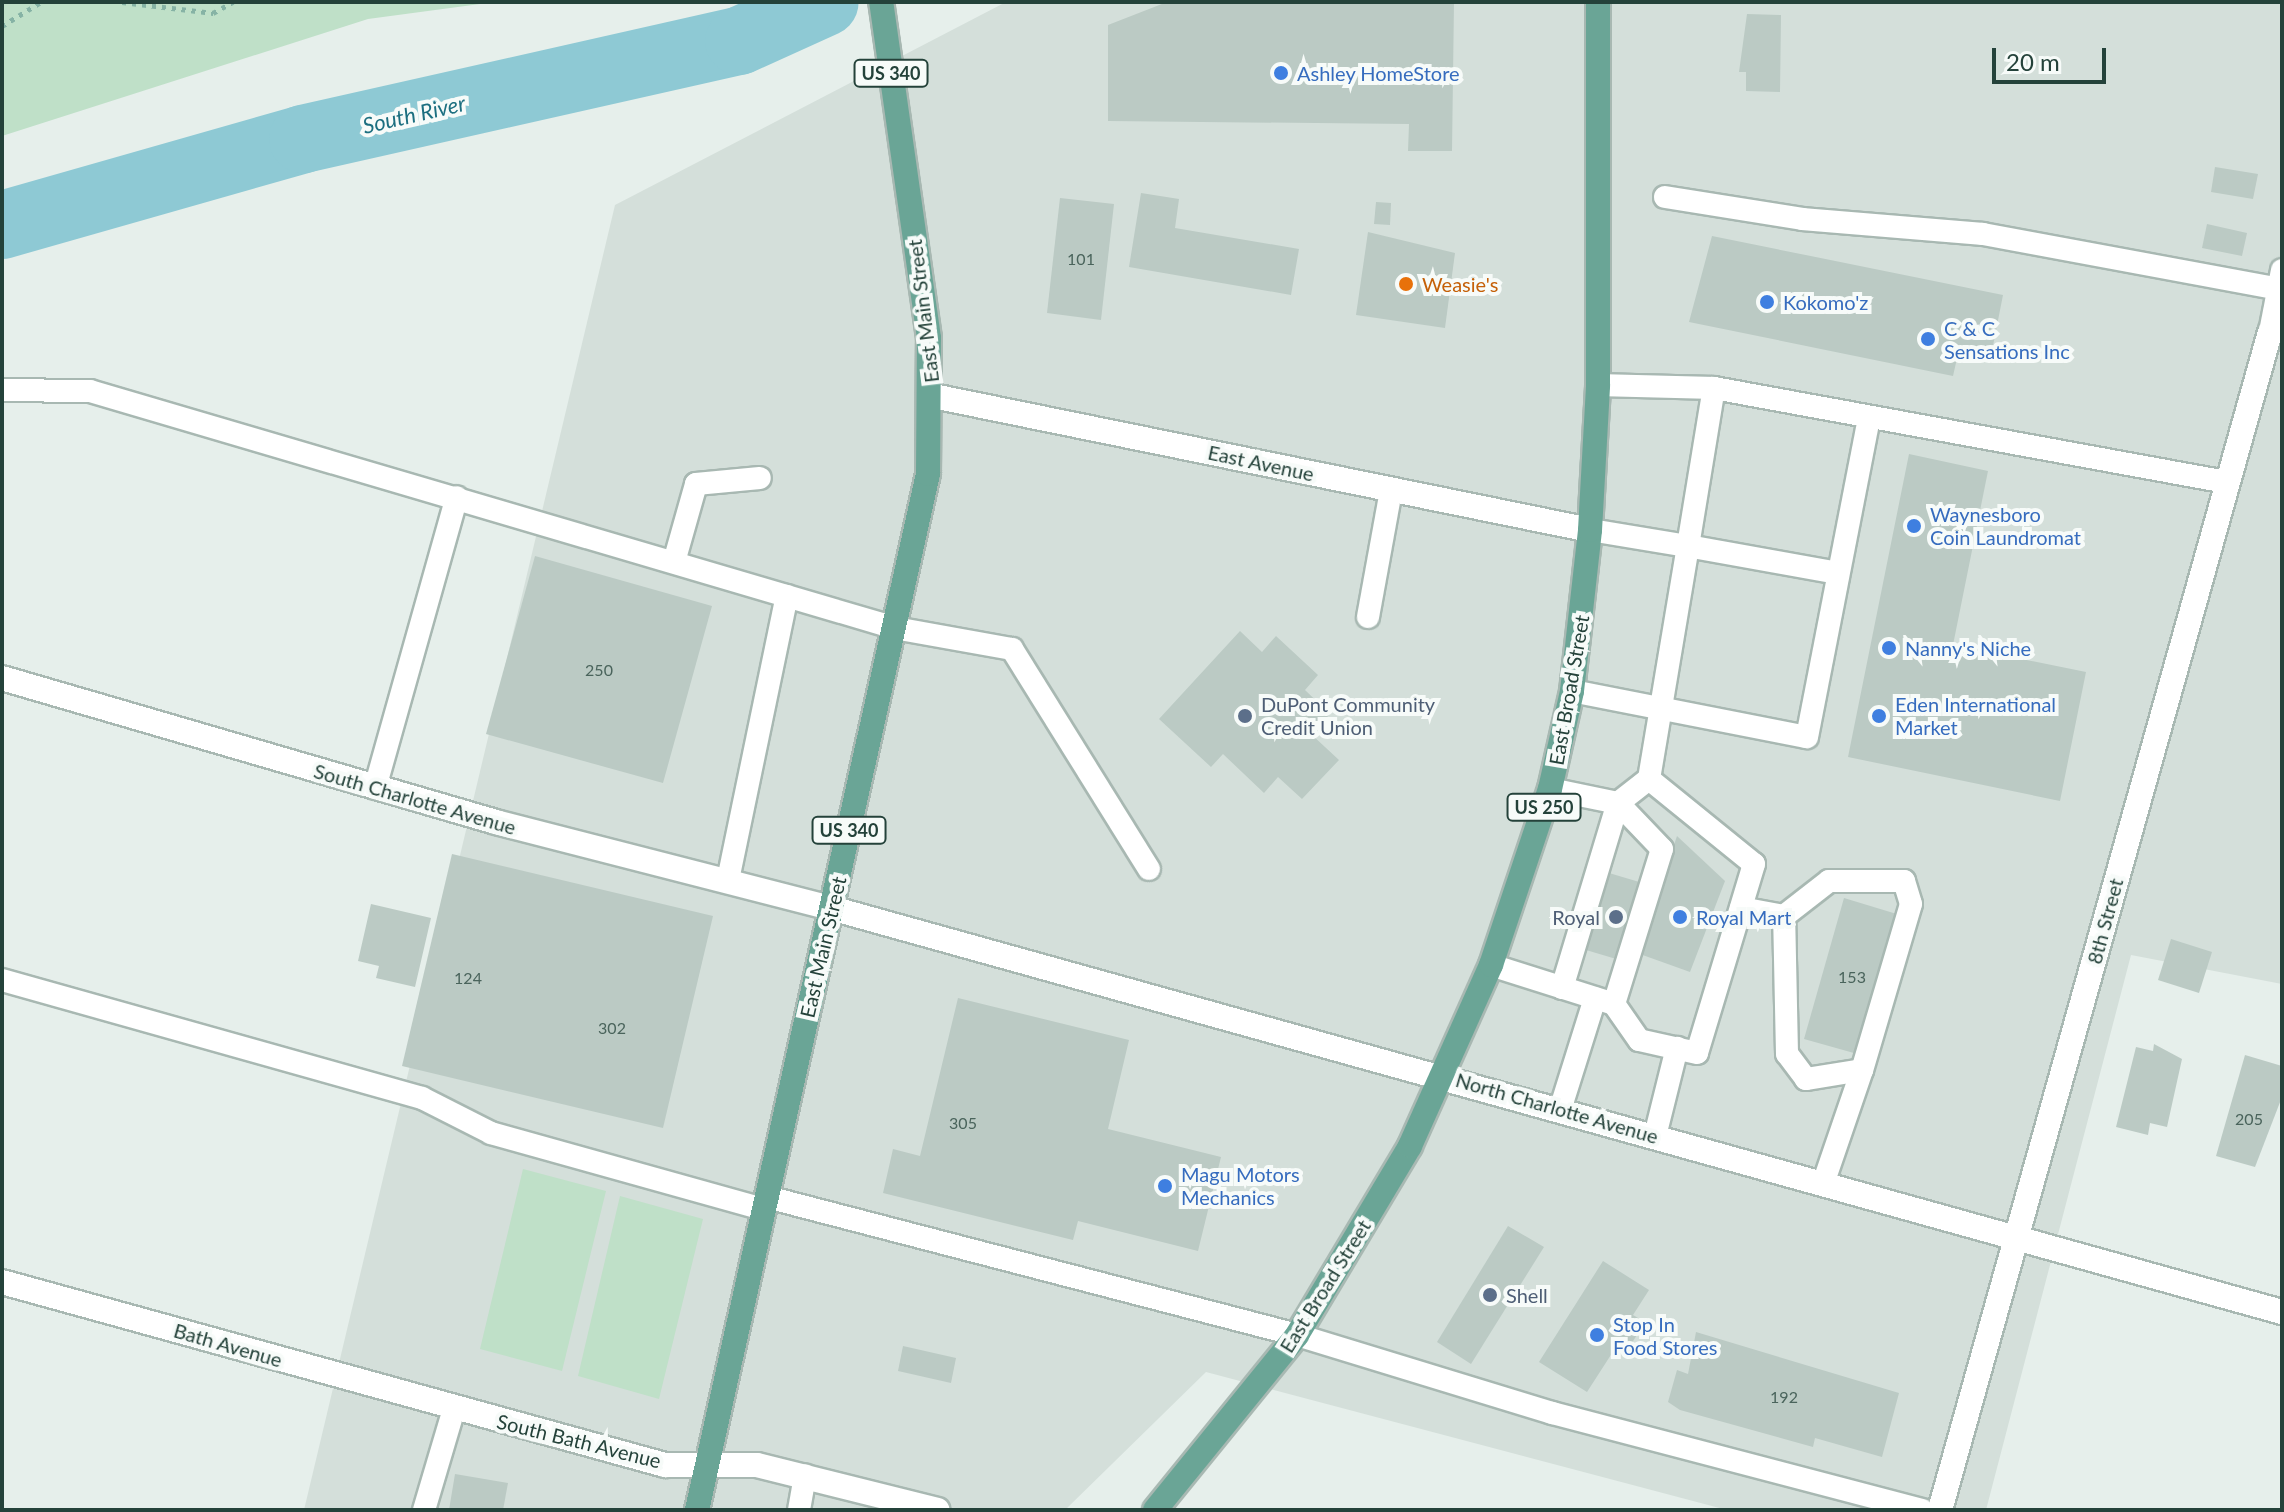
<!DOCTYPE html>
<style>
body{margin:0}
#map{position:relative;width:2284px;height:1512px;overflow:hidden;background:#e6efeb;font-family:Lato,sans-serif}
div>[style]{position:absolute}
.built>*{inset:0;background:#d4dfda}
.green>*{inset:0;background:#bfe0c8}
.river>*{height:68px;margin:-34px;padding:0 34px;transform-origin:34px;border-radius:34px;background:#8ec9d4}
.building>*{inset:0;background:#bbcac4}
.path>*{height:5px;margin-top:-2.5px;transform-origin:0;background:repeating-linear-gradient(90deg,#86b3a5 0 4px,transparent 0 10px)}
.roads{filter:drop-shadow(2px 0 #a8b8b2) drop-shadow(-2px 0 #a8b8b2) drop-shadow(0 2px #a8b8b2) drop-shadow(0 -2px #a8b8b2)}
.lane>*{height:22px;margin:-11px;padding:0 11px;transform-origin:11px;border-radius:11px;background:#fff}
.street>*{height:24px;margin:-12px;padding:0 12px;transform-origin:12px;border-radius:12px;background:#fff}
.secondary>*{height:24px;margin:-12px;padding:0 12px;transform-origin:12px;border-radius:12px;background:#fff}
.primary>*{height:24px;margin:-12px;padding:0 12px;transform-origin:12px;border-radius:12px;background:#6aa596}
.dots>*{width:22px;height:22px;translate:-50% -50%;box-sizing:border-box;border:4px solid #f7fbf9;border-radius:50%}
span{translate:-50% -50%;white-space:nowrap;text-align:center;line-height:1.15;-webkit-text-stroke:8px #f7fbf9;paint-order:stroke}
.number-label{font-size:16px;color:#4a645c}
.number-label span{-webkit-text-stroke-width:0}
.shield-label span{padding:2px 6px;background:#f7fbf9;border:2px solid;border-radius:6px;-webkit-text-stroke-width:0}
.shield-label{font-size:18px;color:#24423a;font-weight:700}
.shop-label{font-size:20px;color:#366cbe}
.left{translate:0 -50%;text-align:left}
.food-label{font-size:20px;color:#c56008}
.street-label{font-size:20px;color:#24423a}
.service-label{font-size:20px;color:#4e5e75}
.right{translate:-100% -50%;text-align:right}
.water-label{font-size:22px;color:#1c6f80;font-style:italic}
.frame{position:absolute;inset:0;border:4px solid #24423a;pointer-events:none}
.scale{position:absolute;left:1992px;top:48px;width:114px;height:36px;box-sizing:border-box;border:4px solid #24423a;border-top:0;padding-left:10px;font-size:24px;line-height:28px;white-space:nowrap;color:#24423a;-webkit-text-stroke:6px #f7fbf9;paint-order:stroke}
</style>
<div id="map">
<div class="built">
<i style="clip-path:polygon(1006px 2px,2282px 2px,2282px 984px,2131px 955px,1986px 1510px,1727px 1510px,1206px 1372px,1065px 1510px,304px 1510px,615px 205px)"></i>
</div>
<div class="green">
<i style="clip-path:polygon(2px 2px,495px 2px,368px 19px,2px 136px)"></i>
<i style="clip-path:polygon(523px 1169px,606px 1191px,562px 1371px,480px 1349px)"></i>
<i style="clip-path:polygon(620px 1196px,703px 1219px,659px 1399px,578px 1376px)"></i>
</div>
<div class="river">
<i style="left:2px;top:225px;width:313px;rotate:-15.9deg"></i>
<i style="left:303px;top:139px;width:447px;rotate:-12.7deg"></i>
<i style="left:739px;top:41px;width:94px;rotate:-24.4deg"></i>
</div>
<div class="building">
<i style="clip-path:polygon(1167px 2px,1454px 2px,1452px 151px,1408px 151px,1409px 124px,1108px 121px,1108px 25px)"></i>
<i style="clip-path:polygon(1747px 14px,1781px 15px,1780px 92px,1746px 91px,1746px 72px,1739px 72px)"></i>
<i style="clip-path:polygon(2215px 167px,2258px 174px,2253px 199px,2211px 192px)"></i>
<i style="clip-path:polygon(1141px 193px,1179px 199px,1175px 228px,1299px 249px,1291px 295px,1129px 267px)"></i>
<i style="clip-path:polygon(1060px 198px,1114px 204px,1101px 320px,1047px 313px)"></i>
<i style="clip-path:polygon(1376px 202px,1391px 203px,1390px 225px,1374px 224px)"></i>
<i style="clip-path:polygon(2207px 224px,2247px 233px,2242px 256px,2202px 248px)"></i>
<i style="clip-path:polygon(1368px 232px,1455px 253px,1445px 328px,1356px 315px)"></i>
<i style="clip-path:polygon(1712px 236px,2003px 295px,1990px 361px,1958px 354px,1953px 376px,1689px 322px)"></i>
<i style="clip-path:polygon(1909px 454px,1988px 471px,1953px 645px,2086px 672px,2060px 801px,1848px 757px)"></i>
<i style="clip-path:polygon(535px 556px,712px 606px,663px 783px,486px 734px)"></i>
<i style="clip-path:polygon(1240px 631px,1262px 652px,1276px 636px,1318px 675px,1305px 690px,1330px 714px,1311px 734px,1339px 760px,1302px 799px,1278px 777px,1264px 793px,1223px 754px,1211px 767px,1159px 719px)"></i>
<i style="clip-path:polygon(1677px 836px,1725px 881px,1690px 972px,1637px 953px)"></i>
<i style="clip-path:polygon(452px 854px,713px 916px,663px 1128px,402px 1066px)"></i>
<i style="clip-path:polygon(1609px 873px,1646px 884px,1623px 961px,1586px 950px)"></i>
<i style="clip-path:polygon(1844px 898px,1900px 915px,1861px 1055px,1804px 1039px)"></i>
<i style="clip-path:polygon(371px 904px,431px 918px,415px 987px,376px 978px,379px 966px,358px 961px)"></i>
<i style="clip-path:polygon(2171px 939px,2212px 952px,2199px 993px,2158px 980px)"></i>
<i style="clip-path:polygon(958px 998px,1129px 1040px,1108px 1129px,1221px 1157px,1198px 1251px,1078px 1221px,1073px 1240px,883px 1193px,893px 1149px,920px 1156px)"></i>
<i style="clip-path:polygon(2154px 1044px,2182px 1059px,2167px 1127px,2150px 1123px,2148px 1135px,2116px 1127px,2136px 1047px,2153px 1051px)"></i>
<i style="clip-path:polygon(2245px 1055px,2282px 1066px,2282px 1097px,2255px 1167px,2216px 1156px)"></i>
<i style="clip-path:polygon(1508px 1226px,1544px 1247px,1471px 1364px,1437px 1342px)"></i>
<i style="clip-path:polygon(1603px 1261px,1649px 1290px,1633px 1315px,1645px 1322px,1625px 1354px,1616px 1347px,1587px 1392px,1539px 1362px)"></i>
<i style="clip-path:polygon(1696px 1332px,1899px 1393px,1882px 1457px,1815px 1438px,1813px 1447px,1680px 1410px,1668px 1402px,1677px 1370px,1688px 1374px)"></i>
<i style="clip-path:polygon(903px 1346px,956px 1358px,951px 1383px,898px 1371px)"></i>
<i style="clip-path:polygon(455px 1474px,508px 1483px,503px 1510px,449px 1510px)"></i>
</div>
<div class="path">
<i style="left:122px;top:2px;width:92px;rotate:6.9deg"></i>
<i style="left:213px;top:13px;width:23px;rotate:-29deg"></i>
<i style="left:2px;top:26px;width:46px;rotate:-31.6deg"></i>
</div>
<div class="roads">
<div class="lane">
<i style="left:1665px;top:197px;width:139px;rotate:9.1deg"></i>
<i style="left:1802px;top:219px;width:182px;rotate:4.7deg"></i>
<i style="left:1983px;top:234px;width:301px;rotate:10.5deg"></i>
<i style="left:2270px;top:332px;width:63px;rotate:-79deg"></i>
<i style="left:1598px;top:385px;width:116px;rotate:1.5deg"></i>
<i style="left:1714px;top:388px;width:521px;rotate:10.4deg"></i>
<i style="left:2px;top:390px;width:88px;rotate:0.7deg"></i>
<i style="left:90px;top:391px;width:839px;rotate:16.4deg"></i>
<i style="left:895px;top:628px;width:119px;rotate:10.2deg"></i>
<i style="left:1012px;top:649px;width:259px;rotate:58.1deg"></i>
<i style="left:1590px;top:530px;width:99px;rotate:9.3deg"></i>
<i style="left:1688px;top:546px;width:160px;rotate:-80.7deg"></i>
<i style="left:674px;top:562px;width:81px;rotate:-74.2deg"></i>
<i style="left:696px;top:484px;width:64px;rotate:-5.4deg"></i>
<i style="left:1368px;top:617px;width:129px;rotate:-79.7deg"></i>
<i style="left:1572px;top:691px;width:239px;rotate:11.1deg"></i>
<i style="left:1807px;top:737px;width:325px;rotate:-79deg"></i>
<i style="left:1649px;top:779px;width:236px;rotate:-80.5deg"></i>
<i style="left:1688px;top:546px;width:152px;rotate:10.2deg"></i>
<i style="left:375px;top:788px;width:302px;rotate:-74.3deg"></i>
<i style="left:728px;top:880px;width:290px;rotate:-78.3deg"></i>
<i style="left:1741px;top:908px;width:44px;rotate:10.5deg"></i>
<i style="left:1784px;top:916px;width:57px;rotate:-37.9deg"></i>
<i style="left:1829px;top:881px;width:75px"></i>
<i style="left:1904px;top:881px;width:24px;rotate:73deg"></i>
<i style="left:1911px;top:904px;width:173px;rotate:106.4deg"></i>
<i style="left:1862px;top:1070px;width:57px;rotate:170.9deg"></i>
<i style="left:1806px;top:1079px;width:31px;rotate:-127deg"></i>
<i style="left:1787px;top:1054px;width:138px;rotate:-91.2deg"></i>
<i style="left:1491px;top:965px;width:129px;rotate:17.6deg"></i>
<i style="left:1614px;top:1004px;width:162px;rotate:-72.8deg"></i>
<i style="left:1662px;top:849px;width:64px;rotate:-133.7deg"></i>
<i style="left:1618px;top:803px;width:69px;rotate:-168.4deg"></i>
<i style="left:2px;top:980px;width:436px;rotate:15.7deg"></i>
<i style="left:422px;top:1098px;width:77px;rotate:26.9deg"></i>
<i style="left:491px;top:1133px;width:283px;rotate:15.6deg"></i>
<i style="left:1562px;top:988px;width:193px;rotate:-73.2deg"></i>
<i style="left:1618px;top:803px;width:39px;rotate:-38deg"></i>
<i style="left:1649px;top:779px;width:135px;rotate:39deg"></i>
<i style="left:1754px;top:864px;width:197px;rotate:106.8deg"></i>
<i style="left:1697px;top:1053px;width:59px;rotate:-167.4deg"></i>
<i style="left:1639px;top:1040px;width:44px;rotate:-124.8deg"></i>
<i style="left:1560px;top:1110px;width:117px;rotate:-72.6deg"></i>
<i style="left:1655px;top:1136px;width:91px;rotate:-76deg"></i>
<i style="left:1823px;top:1184px;width:120px;rotate:-71.1deg"></i>
<i style="left:767px;top:1197px;width:548px;rotate:14.59deg"></i>
<i style="left:1297px;top:1335px;width:267px;rotate:17deg"></i>
<i style="left:1552px;top:1413px;width:383px;rotate:14.7deg"></i>
<i style="left:424px;top:1510px;width:105px;rotate:-73.5deg"></i>
<i style="left:799px;top:1510px;width:35px;rotate:-80deg"></i>
</div>
<div class="street">
<i style="left:933px;top:396px;width:671px;rotate:11.53deg"></i>
<i style="left:2px;top:678px;width:515px;rotate:16.25deg"></i>
<i style="left:496px;top:822px;width:346px;rotate:14.4deg"></i>
<i style="left:2px;top:1282px;width:688px;rotate:15.43deg"></i>
<i style="left:665px;top:1465px;width:92px"></i>
<i style="left:757px;top:1465px;width:186px;rotate:14deg"></i>
<i style="left:1940px;top:1510px;width:1223px;rotate:-74.35deg"></i>
</div>
<div class="secondary">
<i style="left:831px;top:908px;width:1506px;rotate:15.56deg"></i>
</div>
<div class="primary">
<i style="left:697px;top:1510px;width:1061px;rotate:-77.43deg"></i>
<i style="left:928px;top:474px;width:136px;rotate:-89.6deg"></i>
<i style="left:929px;top:338px;width:339px;rotate:-98.1deg"></i>
<i style="left:1155px;top:1510px;width:225px;rotate:-50.9deg"></i>
<i style="left:1297px;top:1335px;width:220px;rotate:-59.1deg"></i>
<i style="left:1410px;top:1146px;width:198px;rotate:-65.9deg"></i>
<i style="left:1491px;top:965px;width:186px;rotate:-71.5deg"></i>
<i style="left:1550px;top:789px;width:100px;rotate:-77.3deg"></i>
<i style="left:1572px;top:691px;width:162px;rotate:-83.6deg"></i>
<i style="left:1590px;top:530px;width:145px;rotate:-86.8deg"></i>
<i style="left:1598px;top:385px;width:383px;rotate:-90deg"></i>
</div>
</div>
<div class="dots">
<i style="left:1281px;top:73px;background:#3f7fe0"></i>
<i style="left:1406px;top:284px;background:#e8710a"></i>
<i style="left:1767px;top:302px;background:#3f7fe0"></i>
<i style="left:1928px;top:339px;background:#3f7fe0"></i>
<i style="left:1914px;top:526px;background:#3f7fe0"></i>
<i style="left:1889px;top:648px;background:#3f7fe0"></i>
<i style="left:1245px;top:716px;background:#5c6f8a"></i>
<i style="left:1879px;top:716px;background:#3f7fe0"></i>
<i style="left:1616px;top:917px;background:#5c6f8a"></i>
<i style="left:1680px;top:917px;background:#3f7fe0"></i>
<i style="left:1165px;top:1186px;background:#3f7fe0"></i>
<i style="left:1490px;top:1295px;background:#5c6f8a"></i>
<i style="left:1597px;top:1335px;background:#3f7fe0"></i>
</div>
<div class="number-label">
<span style="left:1081px;top:259px">101</span>
<span style="left:599px;top:670px">250</span>
<span style="left:1852px;top:977px">153</span>
<span style="left:468px;top:978px">124</span>
<span style="left:612px;top:1028px">302</span>
<span style="left:2249px;top:1119px">205</span>
<span style="left:963px;top:1123px">305</span>
<span style="left:1784px;top:1397px">192</span>
</div>
<div class="shield-label">
<span style="left:891px;top:73px">US 340</span>
<span style="left:1544px;top:807px">US 250</span>
<span style="left:849px;top:830px">US 340</span>
</div>
<div class="shop-label">
<span class="left" style="left:1297px;top:73px">Ashley HomeStore</span>
<span class="left" style="left:1783px;top:302px">Kokomo'z</span>
<span class="left" style="left:1944px;top:340px">C &amp; C<br>Sensations Inc</span>
<span class="left" style="left:1930px;top:526px">Waynesboro<br>Coin Laundromat</span>
<span class="left" style="left:1905px;top:648px">Nanny's Niche</span>
<span class="left" style="left:1895px;top:716px">Eden International<br>Market</span>
<span class="left" style="left:1696px;top:917px">Royal Mart</span>
<span class="left" style="left:1181px;top:1186px">Magu Motors<br>Mechanics</span>
<span class="left" style="left:1613px;top:1336px">Stop In<br>Food Stores</span>
</div>
<div class="food-label">
<span class="left" style="left:1422px;top:284px">Weasie's</span>
</div>
<div class="street-label">
<span style="left:923px;top:311px;rotate:-97deg">East Main Street</span>
<span style="left:1261px;top:463px;rotate:12deg">East Avenue</span>
<span style="left:1569px;top:690px;rotate:-80deg">East Broad Street</span>
<span style="left:415px;top:799px;rotate:16deg">South Charlotte Avenue</span>
<span style="left:2105px;top:921px;rotate:-75deg">8th Street</span>
<span style="left:823px;top:947px;rotate:-77deg">East Main Street</span>
<span style="left:1557px;top:1108px;rotate:16deg">North Charlotte Avenue</span>
<span style="left:1325px;top:1286px;rotate:-58deg">East Broad Street</span>
<span style="left:228px;top:1345px;rotate:16deg">Bath Avenue</span>
<span style="left:579px;top:1441px;rotate:14deg">South Bath Avenue</span>
</div>
<div class="service-label">
<span class="left" style="left:1261px;top:716px">DuPont Community<br>Credit Union</span>
<span class="right" style="left:1600px;top:917px">Royal</span>
<span class="left" style="left:1506px;top:1295px">Shell</span>
</div>
<div class="water-label">
<span style="left:414px;top:114px;rotate:-13deg">South River</span>
</div>
<div class="frame"></div>
<div class="scale">20 m</div>
</div>
